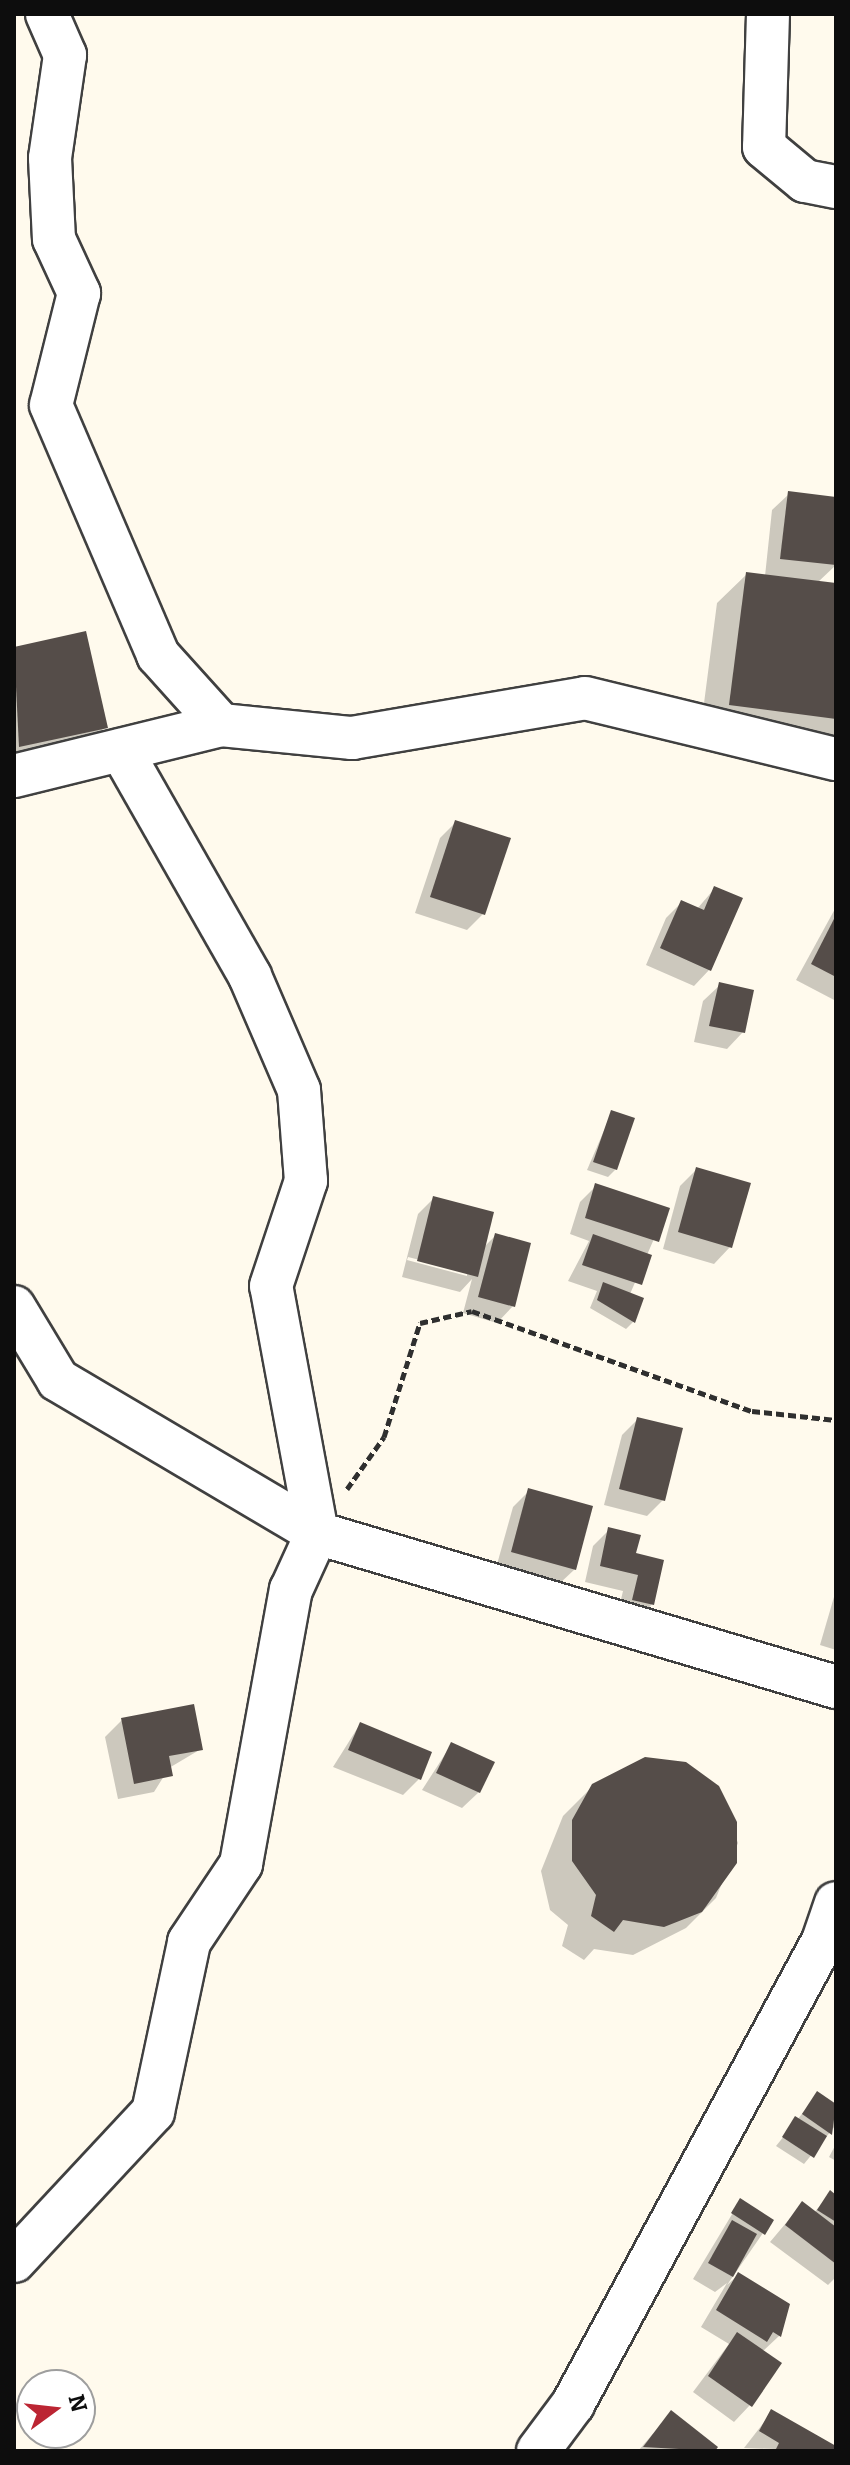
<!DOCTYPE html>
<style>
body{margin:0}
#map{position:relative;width:850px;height:2465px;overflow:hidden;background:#fffaed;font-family:Bitter,serif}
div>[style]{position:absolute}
.shadow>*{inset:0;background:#0003}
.building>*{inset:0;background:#554d49}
.path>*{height:5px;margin-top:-2.5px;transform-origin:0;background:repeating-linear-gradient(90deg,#2f2f2f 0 8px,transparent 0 12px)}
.roads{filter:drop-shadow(2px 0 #404040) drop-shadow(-2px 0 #404040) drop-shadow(0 2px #404040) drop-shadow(0 -2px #404040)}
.street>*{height:42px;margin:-21px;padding:0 21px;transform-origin:21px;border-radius:21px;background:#fff}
span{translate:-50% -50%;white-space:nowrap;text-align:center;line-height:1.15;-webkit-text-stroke:8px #fff;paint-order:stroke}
.frame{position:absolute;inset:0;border:16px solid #0d0d0d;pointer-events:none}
.north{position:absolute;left:16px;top:2369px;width:80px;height:80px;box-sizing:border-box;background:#fff;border:2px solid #9e9e9e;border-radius:50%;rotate:75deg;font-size:22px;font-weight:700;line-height:32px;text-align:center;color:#0d0d0d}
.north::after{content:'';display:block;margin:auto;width:28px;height:36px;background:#bc2533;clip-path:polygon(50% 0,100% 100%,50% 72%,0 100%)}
</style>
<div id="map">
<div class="shadow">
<i style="clip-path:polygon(789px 494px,836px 499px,836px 565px,817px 583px,836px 585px,836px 752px,700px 734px,717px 603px,747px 574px,765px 576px,772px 510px)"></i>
<i style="clip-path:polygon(84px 634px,105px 727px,82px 750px,14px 765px,14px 649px)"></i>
<i style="clip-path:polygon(456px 822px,483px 914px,467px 930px,415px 913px,440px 838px)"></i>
<i style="clip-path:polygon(715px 888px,710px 969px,694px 986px,646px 965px,666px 918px,682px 902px,697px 909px)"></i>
<i style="clip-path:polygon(836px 907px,836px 1001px,796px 980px)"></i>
<i style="clip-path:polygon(720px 985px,743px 1032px,727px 1049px,694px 1042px,703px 1001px)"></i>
<i style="clip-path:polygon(612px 1112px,616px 1169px,608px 1177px,587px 1170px)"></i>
<i style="clip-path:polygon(696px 1170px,730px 1247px,714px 1264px,663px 1249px,680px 1186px)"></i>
<i style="clip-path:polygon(596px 1186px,667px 1209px,630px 1294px,633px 1322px,626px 1329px,590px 1308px,597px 1291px,568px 1281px,589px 1241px,570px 1234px,580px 1202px)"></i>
<i style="clip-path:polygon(evenodd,434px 1198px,483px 1248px,496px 1235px,513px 1306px,497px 1323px,463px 1313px,472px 1279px,460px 1292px,402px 1277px,418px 1214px,434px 1198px,408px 1257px,467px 1272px,467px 1276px,407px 1260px,408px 1257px)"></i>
<i style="clip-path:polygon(638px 1419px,663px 1500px,647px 1516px,604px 1505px,622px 1435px)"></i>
<i style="clip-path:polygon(529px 1491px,575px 1569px,558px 1585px,496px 1568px,513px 1507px)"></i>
<i style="clip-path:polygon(609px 1530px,634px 1554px,652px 1604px,636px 1621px,617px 1616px,623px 1591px,585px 1582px,593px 1546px)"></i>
<i style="clip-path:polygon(836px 1590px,836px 1650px,820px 1645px)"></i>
<i style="clip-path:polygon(122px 1720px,201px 1749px,169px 1768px,154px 1792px,118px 1799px,105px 1737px)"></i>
<i style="clip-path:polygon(360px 1724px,419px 1779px,403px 1795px,333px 1767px)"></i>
<i style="clip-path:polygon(451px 1745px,479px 1792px,462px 1808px,422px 1790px)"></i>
<i style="clip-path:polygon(593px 1786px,717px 1787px,738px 1843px,716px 1898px,686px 1928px,633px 1955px,594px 1949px,584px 1960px,562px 1946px,568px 1925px,550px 1910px,541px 1871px,563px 1816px)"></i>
<i style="clip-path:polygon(818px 2094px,836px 2107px,836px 2125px,804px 2164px,776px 2146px)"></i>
<i style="clip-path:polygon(836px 2144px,836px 2161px,829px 2157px)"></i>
<i style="clip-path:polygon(830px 2193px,836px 2197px,836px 2277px,828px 2285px,770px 2242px,802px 2204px,814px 2213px)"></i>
<i style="clip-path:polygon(740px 2201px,763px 2233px,727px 2285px,738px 2275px,787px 2305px,779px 2336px,762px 2352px,750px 2405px,734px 2422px,693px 2392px,729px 2344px,701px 2327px,727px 2283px,715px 2292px,693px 2279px)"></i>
<i style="clip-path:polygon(772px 2412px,831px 2451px,744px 2448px)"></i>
<i style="clip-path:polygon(671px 2413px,715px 2447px,712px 2451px,638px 2451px)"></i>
</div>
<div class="building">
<i style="clip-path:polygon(788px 491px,836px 497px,836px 565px,780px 559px)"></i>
<i style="clip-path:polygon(746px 572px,836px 583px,836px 719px,729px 705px)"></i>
<i style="clip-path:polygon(86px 631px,108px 728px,19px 747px,14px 647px)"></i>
<i style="clip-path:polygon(455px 820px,511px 838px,485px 915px,430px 897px)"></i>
<i style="clip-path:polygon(714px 886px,743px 898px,711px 971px,660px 948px,681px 900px,704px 910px)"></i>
<i style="clip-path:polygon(836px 915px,836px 977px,811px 964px)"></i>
<i style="clip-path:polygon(719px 982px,754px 990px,745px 1033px,709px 1026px)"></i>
<i style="clip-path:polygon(611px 1110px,635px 1118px,617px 1170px,593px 1162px)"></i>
<i style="clip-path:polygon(696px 1167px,751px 1183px,732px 1248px,678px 1232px)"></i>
<i style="clip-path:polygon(595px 1183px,670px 1208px,659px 1242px,585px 1218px)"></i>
<i style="clip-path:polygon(433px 1196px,494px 1212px,478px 1277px,417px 1261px)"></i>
<i style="clip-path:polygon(495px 1233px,531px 1243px,515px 1307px,478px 1297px)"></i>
<i style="clip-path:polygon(593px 1234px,652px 1255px,642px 1285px,582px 1265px)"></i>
<i style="clip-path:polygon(603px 1282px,644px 1298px,635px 1323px,597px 1300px)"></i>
<i style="clip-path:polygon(637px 1417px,683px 1428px,665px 1501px,619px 1489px)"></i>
<i style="clip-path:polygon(528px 1488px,593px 1506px,576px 1570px,511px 1552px)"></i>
<i style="clip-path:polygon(608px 1527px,641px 1535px,636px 1553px,664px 1560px,654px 1605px,632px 1600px,638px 1575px,600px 1566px)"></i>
<i style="clip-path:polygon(194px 1704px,203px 1750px,169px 1756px,173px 1776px,134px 1784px,121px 1718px)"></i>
<i style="clip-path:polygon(360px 1722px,432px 1752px,421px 1780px,348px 1750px)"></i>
<i style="clip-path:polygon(451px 1742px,495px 1762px,480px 1793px,436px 1773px)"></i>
<i style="clip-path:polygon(645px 1757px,686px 1762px,719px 1786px,737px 1822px,737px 1863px,702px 1912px,664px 1927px,623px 1920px,614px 1932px,591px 1916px,596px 1895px,572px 1861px,572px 1820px,592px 1784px)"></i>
<i style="clip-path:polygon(817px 2091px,836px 2104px,832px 2135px,802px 2114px)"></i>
<i style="clip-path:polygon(795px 2116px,827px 2136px,814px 2158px,782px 2137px)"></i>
<i style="clip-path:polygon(830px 2190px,836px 2195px,836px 2222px,817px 2210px)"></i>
<i style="clip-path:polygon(740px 2198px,774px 2220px,765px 2235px,731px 2213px)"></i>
<i style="clip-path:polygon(802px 2201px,836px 2227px,836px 2264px,785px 2225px)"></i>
<i style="clip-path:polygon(732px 2220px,757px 2234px,733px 2277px,708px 2263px)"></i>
<i style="clip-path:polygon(738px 2272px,790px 2304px,781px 2337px,773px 2332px,767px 2342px,716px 2310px)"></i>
<i style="clip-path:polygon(737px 2332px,782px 2363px,752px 2407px,708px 2376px)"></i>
<i style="clip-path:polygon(771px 2409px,836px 2446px,834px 2451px,775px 2451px,779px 2443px,759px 2431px)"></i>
<i style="clip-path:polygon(671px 2410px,718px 2447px,715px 2451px,643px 2447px)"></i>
</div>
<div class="path">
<i style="left:347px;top:1489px;width:64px;rotate:-54.6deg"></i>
<i style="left:384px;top:1437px;width:120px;rotate:-72.5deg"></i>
<i style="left:420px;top:1323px;width:53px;rotate:-13deg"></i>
<i style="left:472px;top:1311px;width:297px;rotate:19.7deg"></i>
<i style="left:752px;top:1411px;width:84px;rotate:6.1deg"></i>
</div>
<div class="roads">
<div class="street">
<i style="left:47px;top:14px;width:45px;rotate:66.3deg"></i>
<i style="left:65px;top:55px;width:104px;rotate:98.3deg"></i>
<i style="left:50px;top:158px;width:81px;rotate:87.2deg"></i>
<i style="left:54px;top:239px;width:60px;rotate:65.2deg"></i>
<i style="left:79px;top:293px;width:115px;rotate:104deg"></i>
<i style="left:51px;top:405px;width:272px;rotate:66.8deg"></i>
<i style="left:158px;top:655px;width:94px;rotate:48deg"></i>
<i style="left:768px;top:14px;width:133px;rotate:91.7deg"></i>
<i style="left:764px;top:147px;width:53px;rotate:39.7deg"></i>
<i style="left:805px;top:181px;width:32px;rotate:11deg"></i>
<i style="left:14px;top:776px;width:213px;rotate:-13.8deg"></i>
<i style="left:221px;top:725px;width:132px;rotate:5.7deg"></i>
<i style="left:352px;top:738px;width:236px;rotate:-9.7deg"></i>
<i style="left:585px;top:698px;width:258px;rotate:13.7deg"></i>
<i style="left:14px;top:1307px;width:85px;rotate:58.9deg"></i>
<i style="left:58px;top:1380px;width:301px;rotate:30.6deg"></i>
<i style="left:317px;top:1533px;width:541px;rotate:16.53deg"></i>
<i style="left:14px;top:2261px;width:204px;rotate:-47deg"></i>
<i style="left:153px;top:2112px;width:174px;rotate:-78deg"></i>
<i style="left:189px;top:1942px;width:94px;rotate:-56.3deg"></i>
<i style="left:241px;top:1864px;width:279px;rotate:-79.7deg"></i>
<i style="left:291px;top:1590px;width:63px;rotate:-65.5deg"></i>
<i style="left:317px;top:1533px;width:251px;rotate:-100.5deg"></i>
<i style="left:271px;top:1286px;width:111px;rotate:-71.6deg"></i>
<i style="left:306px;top:1181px;width:91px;rotate:-94.4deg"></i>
<i style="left:299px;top:1090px;width:124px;rotate:-113.3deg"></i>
<i style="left:250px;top:976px;width:260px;rotate:-119.7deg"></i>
<i style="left:538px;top:2451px;width:59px;rotate:-53.3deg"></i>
<i style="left:573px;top:2404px;width:526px;rotate:-61.63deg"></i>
<i style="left:823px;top:1941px;width:40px;rotate:-71.1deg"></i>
</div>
</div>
<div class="frame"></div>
<div class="north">N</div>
</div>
